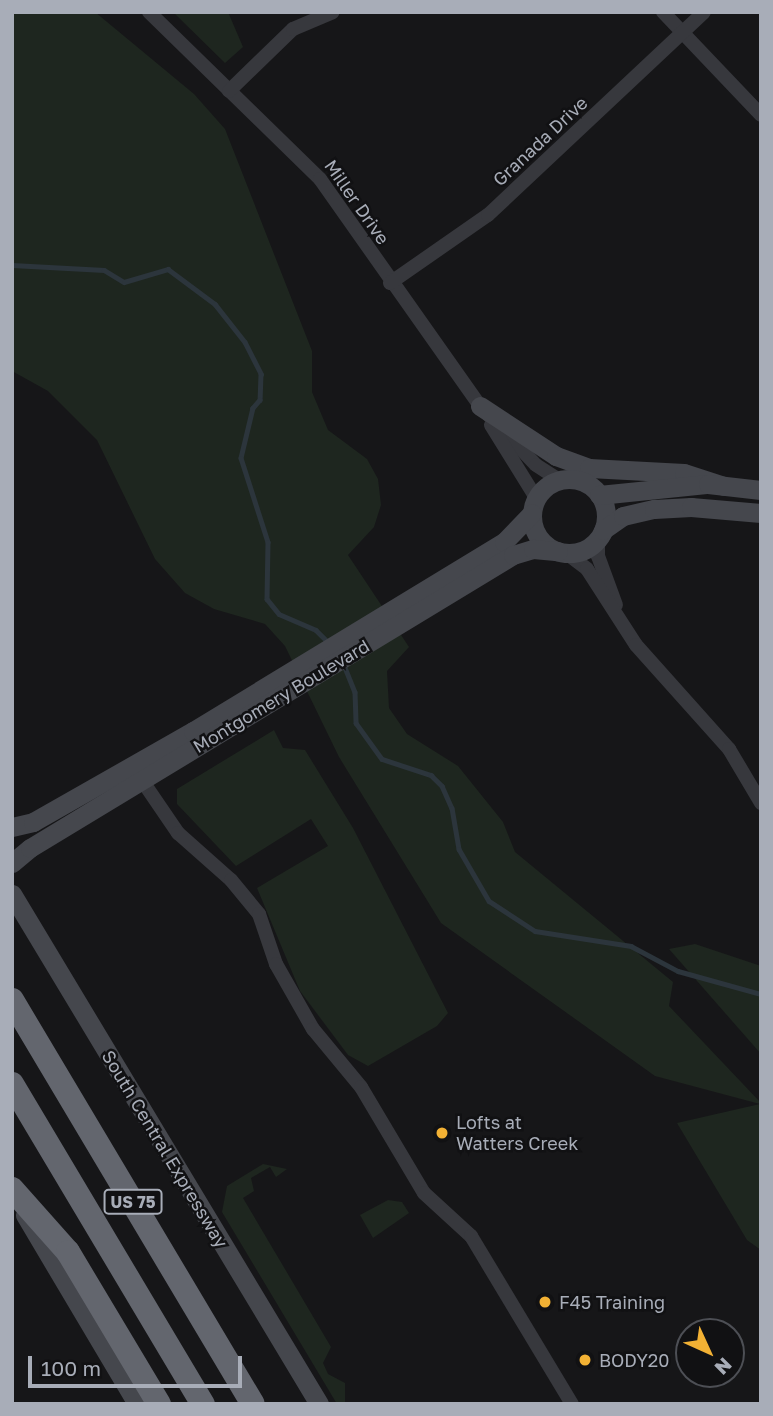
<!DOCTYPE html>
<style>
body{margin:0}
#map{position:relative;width:773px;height:1416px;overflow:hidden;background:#161618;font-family:"Golos Text",sans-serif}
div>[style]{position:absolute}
.green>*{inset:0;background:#1e261f}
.stream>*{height:4.5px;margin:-2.25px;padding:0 2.25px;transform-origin:2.25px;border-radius:2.25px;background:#2c353c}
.street>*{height:14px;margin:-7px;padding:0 7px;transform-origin:7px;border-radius:7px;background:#37383d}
.secondary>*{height:19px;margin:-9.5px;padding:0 9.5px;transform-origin:9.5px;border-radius:9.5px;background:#45474d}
.secondary>.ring{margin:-9.5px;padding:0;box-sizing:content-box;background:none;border:19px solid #45474d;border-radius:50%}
.highway>*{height:24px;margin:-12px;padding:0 12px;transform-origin:12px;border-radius:12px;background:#63666e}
.dots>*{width:19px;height:19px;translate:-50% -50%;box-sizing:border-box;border:4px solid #111113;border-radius:50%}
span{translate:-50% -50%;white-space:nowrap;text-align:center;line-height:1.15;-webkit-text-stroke:5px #111113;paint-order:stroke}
.shield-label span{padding:2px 5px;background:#111113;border:2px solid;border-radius:5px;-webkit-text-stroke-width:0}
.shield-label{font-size:16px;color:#a8adb8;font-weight:700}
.street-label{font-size:18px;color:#a8adb8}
.poi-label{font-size:18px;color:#a8adb8}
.left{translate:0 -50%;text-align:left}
.frame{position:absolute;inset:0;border:14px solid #a8adb8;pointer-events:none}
.north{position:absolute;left:675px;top:1318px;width:70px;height:70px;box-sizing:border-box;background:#111113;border:2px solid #4d4f55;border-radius:50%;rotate:135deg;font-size:19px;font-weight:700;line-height:28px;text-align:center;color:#a8adb8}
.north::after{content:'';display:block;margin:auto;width:24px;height:32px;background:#f2b134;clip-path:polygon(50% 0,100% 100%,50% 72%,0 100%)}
.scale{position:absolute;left:28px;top:1356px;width:214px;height:32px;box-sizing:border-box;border:4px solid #a8adb8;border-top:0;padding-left:9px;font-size:21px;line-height:24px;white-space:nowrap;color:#a8adb8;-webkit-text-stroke:5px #111113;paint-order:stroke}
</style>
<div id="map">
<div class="green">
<i style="clip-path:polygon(12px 12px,95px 12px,194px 94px,225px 129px,312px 351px,312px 392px,328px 430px,367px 459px,378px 479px,381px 505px,374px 527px,348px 555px,409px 647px,387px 671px,389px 708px,407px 734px,458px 766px,503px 822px,515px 852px,673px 982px,669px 1006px,761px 1103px,761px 1250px,747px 1240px,677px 1123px,760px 1104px,655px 1076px,441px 923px,339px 757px,285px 646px,265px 624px,214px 609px,185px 593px,155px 559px,97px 440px,48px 391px,12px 371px)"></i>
<i style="clip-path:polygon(173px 12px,228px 12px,243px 47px,225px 63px)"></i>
<i style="clip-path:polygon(274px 730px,283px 748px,305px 750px,353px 828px,448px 1013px,437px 1026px,368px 1066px,348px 1055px,300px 991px,257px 888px,328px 846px,311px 819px,236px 866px,177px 804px,177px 789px)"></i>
<i style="clip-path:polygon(695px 944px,761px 966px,761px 1054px,669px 949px)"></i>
<i style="clip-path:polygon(263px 1164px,287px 1169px,276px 1177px,270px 1167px,251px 1178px,254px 1191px,243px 1198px,331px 1347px,323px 1363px,328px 1374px,345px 1383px,345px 1404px,337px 1404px,222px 1212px,227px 1186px)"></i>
<i style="clip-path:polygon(388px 1200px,402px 1202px,409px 1213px,373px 1238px,360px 1215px)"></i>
</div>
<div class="stream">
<i style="left:12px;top:265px;width:92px;rotate:3.1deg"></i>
<i style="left:104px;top:270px;width:23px;rotate:31deg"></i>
<i style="left:124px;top:282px;width:46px;rotate:-16.5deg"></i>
<i style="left:168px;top:269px;width:59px;rotate:36.7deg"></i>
<i style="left:215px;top:304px;width:48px;rotate:51.7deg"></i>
<i style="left:245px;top:342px;width:36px;rotate:63deg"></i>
<i style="left:261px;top:374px;width:26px;rotate:92deg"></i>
<i style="left:260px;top:400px;width:11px;rotate:131deg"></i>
<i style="left:253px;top:408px;width:51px;rotate:103.5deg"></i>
<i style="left:241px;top:458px;width:88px;rotate:72.2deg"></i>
<i style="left:268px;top:542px;width:57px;rotate:91deg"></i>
<i style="left:267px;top:599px;width:19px;rotate:51deg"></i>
<i style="left:279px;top:614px;width:40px;rotate:23.4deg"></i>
<i style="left:316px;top:630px;width:18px;rotate:45deg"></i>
<i style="left:344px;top:665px;width:29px;rotate:68deg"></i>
<i style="left:355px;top:692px;width:31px;rotate:88deg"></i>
<i style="left:356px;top:723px;width:44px;rotate:54.2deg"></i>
<i style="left:382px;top:759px;width:52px;rotate:18.1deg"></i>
<i style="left:431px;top:775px;width:16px;rotate:45deg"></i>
<i style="left:442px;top:786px;width:24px;rotate:66deg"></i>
<i style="left:452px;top:808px;width:42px;rotate:80.3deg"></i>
<i style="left:459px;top:849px;width:60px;rotate:60deg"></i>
<i style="left:489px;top:901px;width:55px;rotate:33.1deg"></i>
<i style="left:535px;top:931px;width:97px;rotate:8.9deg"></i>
<i style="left:631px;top:946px;width:53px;rotate:28deg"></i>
<i style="left:678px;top:971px;width:86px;rotate:15.5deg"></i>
</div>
<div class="street">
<i style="left:149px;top:12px;width:239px;rotate:44.3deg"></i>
<i style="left:320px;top:179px;width:278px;rotate:54.8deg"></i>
<i style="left:480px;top:406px;width:81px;rotate:46.5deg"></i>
<i style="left:536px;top:465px;width:27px;rotate:33deg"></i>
<i style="left:663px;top:12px;width:142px;rotate:46.4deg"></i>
<i style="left:229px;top:91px;width:89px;rotate:-44.1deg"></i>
<i style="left:293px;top:29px;width:43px;rotate:-23deg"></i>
<i style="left:390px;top:283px;width:119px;rotate:-34.8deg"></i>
<i style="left:488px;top:215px;width:296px;rotate:-43.2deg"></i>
<i style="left:491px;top:425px;width:86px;rotate:58.3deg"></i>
<i style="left:598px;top:538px;width:18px;rotate:90deg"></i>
<i style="left:598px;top:556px;width:52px;rotate:69.8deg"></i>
<i style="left:566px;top:553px;width:26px;rotate:37deg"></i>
<i style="left:587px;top:569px;width:90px;rotate:57.2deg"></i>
<i style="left:636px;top:645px;width:140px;rotate:48.2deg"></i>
<i style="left:729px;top:749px;width:63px;rotate:59.3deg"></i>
<i style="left:137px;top:773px;width:73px;rotate:55.7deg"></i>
<i style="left:178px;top:833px;width:71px;rotate:41.6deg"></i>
<i style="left:231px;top:880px;width:44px;rotate:50.5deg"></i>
<i style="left:259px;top:914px;width:53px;rotate:71.2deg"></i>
<i style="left:276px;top:964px;width:75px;rotate:60.4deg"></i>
<i style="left:313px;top:1029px;width:75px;rotate:50.4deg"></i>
<i style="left:361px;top:1087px;width:123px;rotate:59.3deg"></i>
<i style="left:424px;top:1193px;width:64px;rotate:42.5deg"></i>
<i style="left:471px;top:1236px;width:196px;rotate:59deg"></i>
</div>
<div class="secondary">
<i style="left:480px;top:406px;width:91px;rotate:33.3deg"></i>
<i style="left:556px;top:456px;width:35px;rotate:20deg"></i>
<i style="left:589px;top:468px;width:95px;rotate:3deg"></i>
<i style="left:684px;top:473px;width:42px;rotate:18deg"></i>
<i class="ring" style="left:532px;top:479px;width:55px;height:55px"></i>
<i style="left:599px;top:495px;width:110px;rotate:-5.8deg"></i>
<i style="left:708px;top:484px;width:53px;rotate:6.5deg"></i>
<i style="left:603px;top:530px;width:24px;rotate:-35deg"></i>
<i style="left:623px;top:516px;width:32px;rotate:-13deg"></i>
<i style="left:654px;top:509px;width:37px;rotate:-3deg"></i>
<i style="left:691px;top:507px;width:70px;rotate:4.9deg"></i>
<i style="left:12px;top:827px;width:22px;rotate:-13deg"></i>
<i style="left:33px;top:822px;width:184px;rotate:-29.6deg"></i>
<i style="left:193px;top:731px;width:364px;rotate:-31.3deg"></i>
<i style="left:504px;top:542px;width:40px;rotate:-46deg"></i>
<i style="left:12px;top:863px;width:23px;rotate:-40deg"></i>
<i style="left:30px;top:848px;width:565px;rotate:-31.24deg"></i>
<i style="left:513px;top:555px;width:21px;rotate:-17deg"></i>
<i style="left:533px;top:549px;width:25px;rotate:5deg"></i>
<i style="left:12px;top:894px;width:595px;rotate:58.95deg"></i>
<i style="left:25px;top:1215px;width:220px;rotate:59.3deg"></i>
</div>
<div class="highway">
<i style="left:12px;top:1000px;width:470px;rotate:59.2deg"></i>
<i style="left:12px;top:1084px;width:373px;rotate:59.2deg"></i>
<i style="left:12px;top:1189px;width:84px;rotate:48.4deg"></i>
<i style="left:68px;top:1252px;width:177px;rotate:59.1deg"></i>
</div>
<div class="dots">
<i style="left:442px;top:1133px;background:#f2b134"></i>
<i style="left:545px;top:1302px;background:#f2b134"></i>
<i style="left:585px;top:1360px;background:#f2b134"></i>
</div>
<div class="shield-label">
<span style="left:133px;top:1202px">US 75</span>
</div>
<div class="street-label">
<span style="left:540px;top:141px;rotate:-43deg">Granada Drive</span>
<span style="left:357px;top:202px;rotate:55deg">Miller Drive</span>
<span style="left:281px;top:696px;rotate:-31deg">Montgomery Boulevard</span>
<span style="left:165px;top:1149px;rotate:59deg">South Central Expressway</span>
</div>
<div class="poi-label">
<span class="left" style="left:456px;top:1133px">Lofts at<br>Watters Creek</span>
<span class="left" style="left:559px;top:1302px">F45 Training</span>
<span class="left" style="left:599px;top:1360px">BODY20</span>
</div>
<div class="frame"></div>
<div class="north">N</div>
<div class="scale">100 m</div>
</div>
